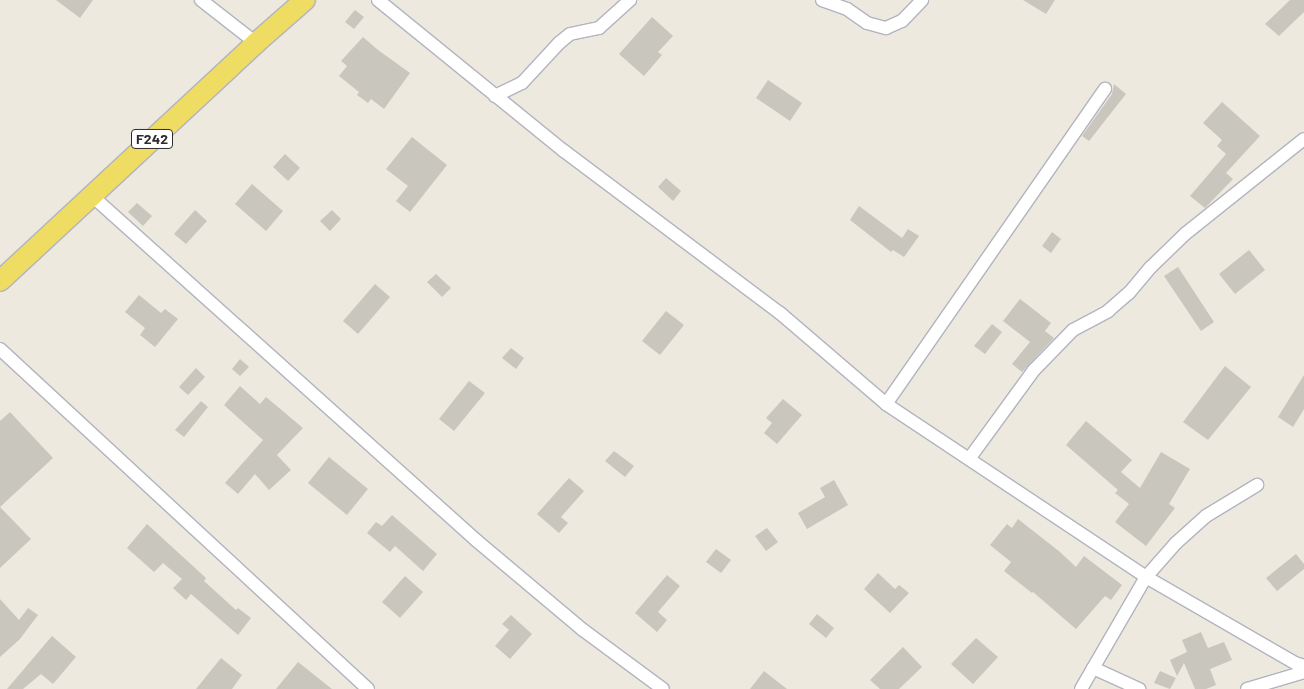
<!DOCTYPE html>
<style>
body{margin:0}
#map{position:relative;width:1304px;height:689px;overflow:hidden;background:#eee9df;font-family:Barlow,sans-serif}
div>[style]{position:absolute}
.building>*{inset:0;background:#c9c6be}
.roads{filter:drop-shadow(1px 0 #b2b4bf) drop-shadow(-1px 0 #b2b4bf) drop-shadow(0 1px #b2b4bf) drop-shadow(0 -1px #b2b4bf)}
.minor>*{height:12px;margin:-6px;padding:0 6px;transform-origin:6px;border-radius:6px;background:#fff}
.primary>*{height:20px;margin:-10px;padding:0 10px;transform-origin:10px;border-radius:10px;background:#efdd63}
span{translate:-50% -50%;white-space:nowrap;text-align:center;line-height:1.15;-webkit-text-stroke:4px #fff;paint-order:stroke}
.shield-label span{padding:1px 4px;background:#fff;border:1px solid;border-radius:4px;-webkit-text-stroke-width:0}
.shield-label{font-size:14px;color:#2c2c2c;font-weight:700}
</style>
<div id="map">
<div class="building">
<i style="clip-path:polygon(56px 0,93px 0,80px 18px)"></i>
<i style="clip-path:polygon(1023px 0,1055px 0,1046px 14px)"></i>
<i style="clip-path:polygon(1290px 0,1304px 0,1304px 12px,1279px 36px,1265px 24px)"></i>
<i style="clip-path:polygon(355px 10px,364px 17px,354px 29px,345px 22px)"></i>
<i style="clip-path:polygon(652px 17px,673px 36px,658px 52px,662px 55px,644px 76px,619px 54px)"></i>
<i style="clip-path:polygon(363px 37px,378px 50px,410px 73px,384px 109px,371px 99px,368px 103px,357px 95px,359px 92px,339px 76px,347px 66px,341px 61px)"></i>
<i style="clip-path:polygon(768px 80px,802px 103px,790px 121px,756px 98px)"></i>
<i style="clip-path:polygon(1114px 84px,1126px 94px,1089px 141px,1082px 136px,1112px 94px)"></i>
<i style="clip-path:polygon(1222px 102px,1260px 136px,1226px 173px,1233px 179px,1205px 208px,1190px 196px,1226px 154px,1217px 146px,1222px 140px,1203px 123px)"></i>
<i style="clip-path:polygon(412px 137px,447px 165px,410px 212px,396px 201px,408px 186px,386px 169px)"></i>
<i style="clip-path:polygon(285px 154px,300px 168px,288px 181px,273px 167px)"></i>
<i style="clip-path:polygon(666px 178px,681px 191px,673px 201px,658px 187px)"></i>
<i style="clip-path:polygon(252px 184px,283px 211px,266px 231px,235px 204px)"></i>
<i style="clip-path:polygon(137px 203px,152px 216px,143px 226px,128px 212px)"></i>
<i style="clip-path:polygon(859px 206px,902px 238px,908px 229px,919px 236px,904px 257px,893px 250px,891px 252px,850px 220px)"></i>
<i style="clip-path:polygon(195px 210px,207px 221px,186px 244px,174px 234px)"></i>
<i style="clip-path:polygon(332px 210px,341px 219px,330px 231px,320px 221px)"></i>
<i style="clip-path:polygon(1052px 232px,1061px 239px,1051px 253px,1042px 246px)"></i>
<i style="clip-path:polygon(1249px 250px,1265px 270px,1235px 294px,1219px 274px)"></i>
<i style="clip-path:polygon(1178px 267px,1214px 322px,1201px 331px,1164px 276px)"></i>
<i style="clip-path:polygon(436px 274px,451px 288px,442px 297px,427px 282px)"></i>
<i style="clip-path:polygon(375px 284px,390px 297px,358px 334px,343px 321px)"></i>
<i style="clip-path:polygon(139px 295px,161px 313px,165px 309px,178px 319px,155px 347px,140px 335px,145px 328px,125px 312px)"></i>
<i style="clip-path:polygon(1020px 299px,1051px 323px,1045px 331px,1054px 338px,1022px 372px,1012px 364px,1030px 342px,1003px 321px)"></i>
<i style="clip-path:polygon(666px 311px,684px 325px,660px 355px,642px 341px)"></i>
<i style="clip-path:polygon(992px 324px,1002px 332px,985px 354px,974px 346px)"></i>
<i style="clip-path:polygon(511px 348px,524px 358px,516px 369px,502px 358px)"></i>
<i style="clip-path:polygon(240px 359px,249px 367px,240px 376px,232px 369px)"></i>
<i style="clip-path:polygon(1225px 366px,1251px 387px,1208px 440px,1183px 422px)"></i>
<i style="clip-path:polygon(196px 368px,205px 377px,188px 395px,179px 387px)"></i>
<i style="clip-path:polygon(1304px 375px,1304px 409px,1293px 427px,1278px 417px)"></i>
<i style="clip-path:polygon(469px 381px,485px 393px,454px 431px,439px 419px)"></i>
<i style="clip-path:polygon(240px 386px,260px 404px,266px 397px,303px 428px,277px 455px,291px 470px,269px 490px,255px 474px,238px 494px,225px 483px,263px 440px,224px 405px)"></i>
<i style="clip-path:polygon(783px 399px,802px 415px,777px 444px,764px 433px,772px 423px,766px 418px)"></i>
<i style="clip-path:polygon(201px 401px,208px 407px,184px 437px,175px 430px)"></i>
<i style="clip-path:polygon(10px 412px,53px 458px,0 507px,31px 539px,0 568px,0 421px)"></i>
<i style="clip-path:polygon(1086px 421px,1132px 460px,1121px 472px,1140px 488px,1161px 452px,1190px 469px,1169px 504px,1175px 508px,1146px 546px,1115px 522px,1129px 504px,1115px 493px,1118px 490px,1066px 445px)"></i>
<i style="clip-path:polygon(614px 451px,634px 466px,625px 477px,605px 461px)"></i>
<i style="clip-path:polygon(329px 457px,368px 489px,347px 515px,308px 483px)"></i>
<i style="clip-path:polygon(569px 478px,584px 491px,561px 517px,568px 523px,559px 533px,537px 514px)"></i>
<i style="clip-path:polygon(834px 480px,848px 505px,807px 529px,798px 513px,825px 497px,820px 488px)"></i>
<i style="clip-path:polygon(392px 515px,437px 554px,423px 571px,395px 546px,390px 552px,367px 533px,376px 522px,382px 526px)"></i>
<i style="clip-path:polygon(1018px 519px,1060px 552px,1076px 567px,1084px 556px,1122px 585px,1111px 600px,1105px 596px,1076px 629px,1033px 592px,1032px 593px,1004px 571px,1011px 562px,990px 545px,1007px 524px,1012px 528px)"></i>
<i style="clip-path:polygon(147px 524px,206px 578px,204px 581px,236px 610px,238px 608px,251px 618px,238px 635px,191px 594px,186px 600px,173px 588px,182px 579px,163px 563px,154px 572px,127px 548px)"></i>
<i style="clip-path:polygon(767px 528px,778px 542px,766px 551px,755px 536px)"></i>
<i style="clip-path:polygon(716px 549px,731px 560px,721px 573px,706px 562px)"></i>
<i style="clip-path:polygon(1296px 554px,1304px 564px,1304px 569px,1277px 591px,1266px 578px)"></i>
<i style="clip-path:polygon(878px 573px,895px 589px,899px 585px,909px 593px,890px 613px,864px 589px)"></i>
<i style="clip-path:polygon(667px 575px,680px 586px,658px 612px,667px 620px,657px 632px,635px 613px)"></i>
<i style="clip-path:polygon(405px 576px,423px 592px,400px 618px,382px 602px)"></i>
<i style="clip-path:polygon(0 599px,19px 620px,28px 608px,38px 615px,20px 639px,0 657px)"></i>
<i style="clip-path:polygon(817px 614px,834px 628px,826px 638px,809px 624px)"></i>
<i style="clip-path:polygon(511px 615px,532px 634px,510px 659px,495px 646px,509px 630px,502px 624px)"></i>
<i style="clip-path:polygon(1201px 632px,1208px 648px,1224px 642px,1232px 660px,1210px 669px,1216px 685px,1206px 689px,1195px 689px,1184px 663px,1177px 676px,1170px 660px,1187px 652px,1182px 640px)"></i>
<i style="clip-path:polygon(52px 636px,76px 657px,53px 684px,41px 674px,23px 689px,7px 689px)"></i>
<i style="clip-path:polygon(976px 638px,998px 657px,973px 684px,951px 664px)"></i>
<i style="clip-path:polygon(903px 647px,922px 667px,899px 689px,880px 689px,870px 680px)"></i>
<i style="clip-path:polygon(221px 658px,242px 675px,232px 689px,196px 689px)"></i>
<i style="clip-path:polygon(298px 662px,332px 689px,276px 689px)"></i>
<i style="clip-path:polygon(764px 671px,787px 689px,750px 689px)"></i>
<i style="clip-path:polygon(1160px 671px,1176px 678px,1170px 689px,1154px 683px)"></i>
</div>
<div class="roads">
<div class="minor">
<i style="left:201px;top:0;width:70px;rotate:38deg"></i>
<i style="left:378px;top:0;width:240px;rotate:39.1deg"></i>
<i style="left:564px;top:151px;width:270px;rotate:36.9deg"></i>
<i style="left:780px;top:313px;width:140px;rotate:40.6deg"></i>
<i style="left:886px;top:404px;width:312px;rotate:33.6deg"></i>
<i style="left:1146px;top:577px;width:172px;rotate:30deg"></i>
<i style="left:1295px;top:663px;width:9px;rotate:18deg"></i>
<i style="left:822px;top:0;width:27px;rotate:20deg"></i>
<i style="left:847px;top:9px;width:24px;rotate:35deg"></i>
<i style="left:867px;top:23px;width:20px;rotate:15deg"></i>
<i style="left:886px;top:28px;width:17px;rotate:-24deg"></i>
<i style="left:902px;top:21px;width:29px;rotate:-46deg"></i>
<i style="left:495px;top:96px;width:30px;rotate:-26deg"></i>
<i style="left:522px;top:83px;width:54px;rotate:-47.2deg"></i>
<i style="left:559px;top:43px;width:14px;rotate:-39deg"></i>
<i style="left:570px;top:34px;width:30px;rotate:-12deg"></i>
<i style="left:599px;top:28px;width:42px;rotate:-42.1deg"></i>
<i style="left:91px;top:195px;width:518px;rotate:41.87deg"></i>
<i style="left:477px;top:541px;width:138px;rotate:40deg"></i>
<i style="left:583px;top:630px;width:99px;rotate:36.4deg"></i>
<i style="left:0;top:349px;width:501px;rotate:42.74deg"></i>
<i style="left:886px;top:404px;width:384px;rotate:-55.2deg"></i>
<i style="left:969px;top:459px;width:110px;rotate:-53.9deg"></i>
<i style="left:1034px;top:370px;width:56px;rotate:-45.7deg"></i>
<i style="left:1073px;top:330px;width:40px;rotate:-28deg"></i>
<i style="left:1108px;top:311px;width:28px;rotate:-41deg"></i>
<i style="left:1129px;top:293px;width:34px;rotate:-50deg"></i>
<i style="left:1151px;top:267px;width:47px;rotate:-44.1deg"></i>
<i style="left:1185px;top:234px;width:152px;rotate:-38.6deg"></i>
<i style="left:1093px;top:668px;width:51px;rotate:24.5deg"></i>
<i style="left:1081px;top:689px;width:129px;rotate:-59.9deg"></i>
<i style="left:1146px;top:577px;width:45px;rotate:-48.6deg"></i>
<i style="left:1176px;top:543px;width:40px;rotate:-42deg"></i>
<i style="left:1206px;top:516px;width:60px;rotate:-31.3deg"></i>
<i style="left:1247px;top:689px;width:59px;rotate:-16.6deg"></i>
</div>
<div class="primary">
<i style="left:0;top:281px;width:350px;rotate:-42.9deg"></i>
<i style="left:256px;top:43px;width:65px;rotate:-41.3deg"></i>
</div>
</div>
<div class="shield-label">
<span style="left:152px;top:139px">F242</span>
</div>
</div>
